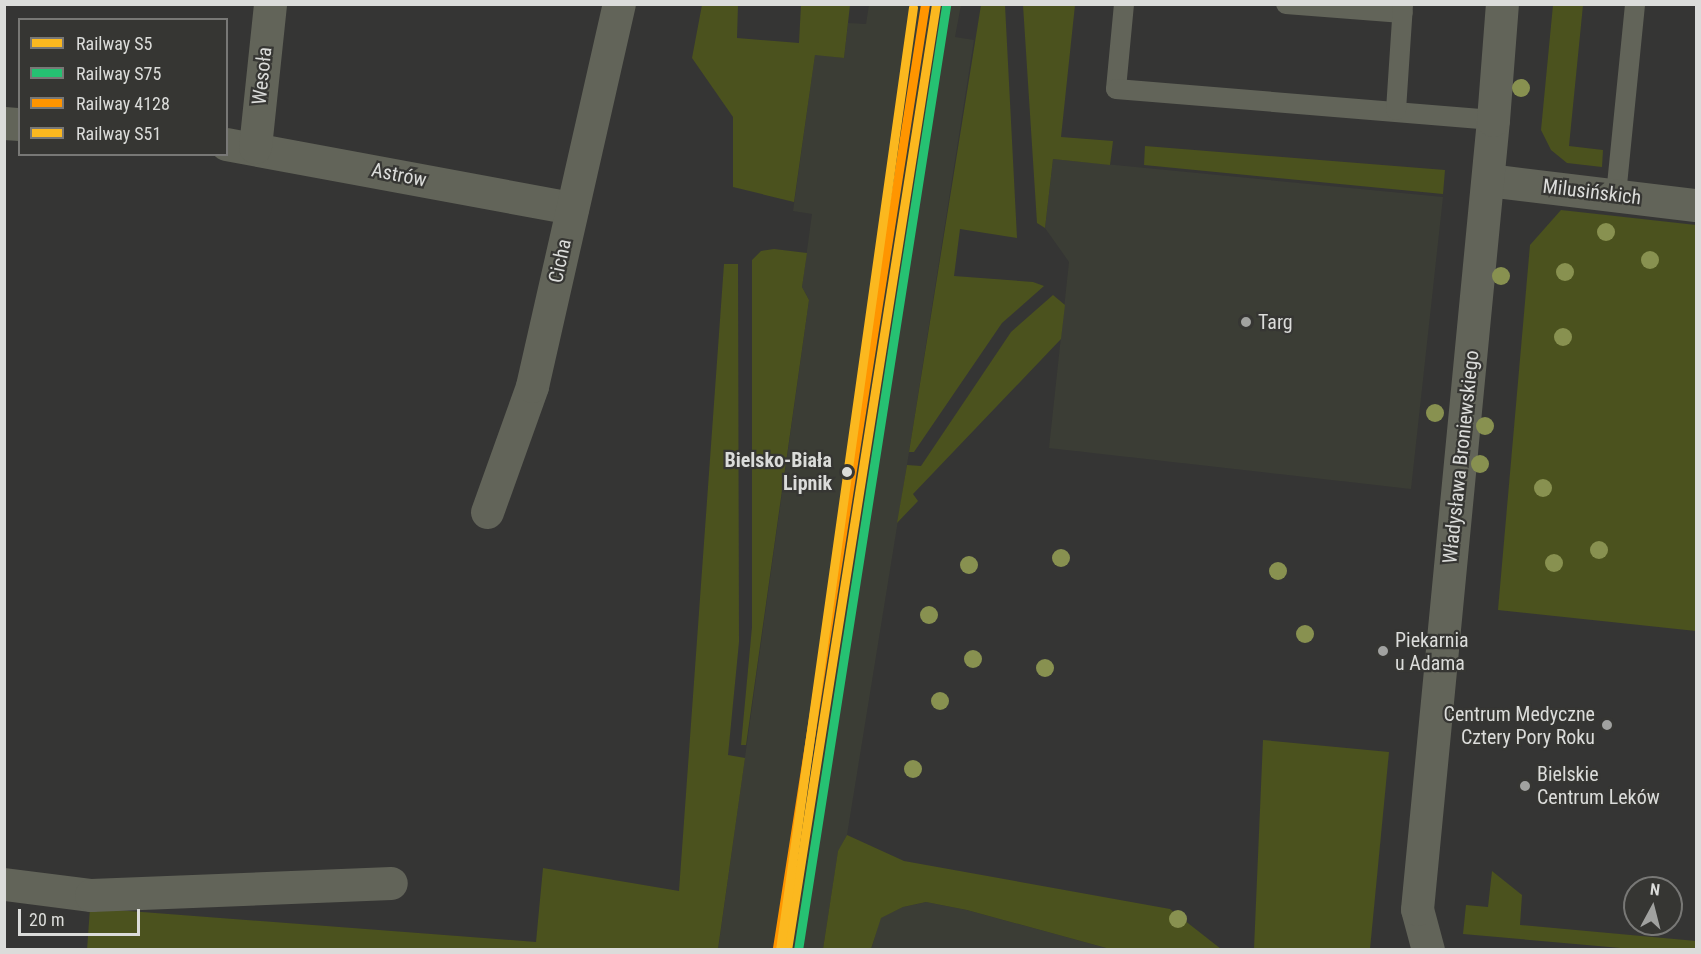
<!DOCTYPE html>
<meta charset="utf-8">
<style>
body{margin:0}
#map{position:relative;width:1701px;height:954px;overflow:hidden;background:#353534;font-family:"Roboto Condensed",sans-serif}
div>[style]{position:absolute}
.built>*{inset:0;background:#3b3d35}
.green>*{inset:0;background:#4b521e}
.service>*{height:20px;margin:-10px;padding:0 10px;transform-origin:10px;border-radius:10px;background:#626459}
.minor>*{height:33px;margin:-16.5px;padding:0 16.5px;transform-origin:16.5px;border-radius:16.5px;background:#626459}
.rail-1>*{height:9px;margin:-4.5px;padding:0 4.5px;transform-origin:4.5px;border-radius:4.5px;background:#fbb81f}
.rail-2>*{height:9px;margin:-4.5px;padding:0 4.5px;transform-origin:4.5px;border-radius:4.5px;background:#26c172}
.rail-3>*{height:9px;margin:-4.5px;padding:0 4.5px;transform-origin:4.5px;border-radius:4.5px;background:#ff9500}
.rail-4>*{height:9px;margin:-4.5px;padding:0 4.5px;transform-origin:4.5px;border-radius:4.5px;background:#fbb81f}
.trees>*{width:18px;height:18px;margin:-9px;border-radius:50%;background:#889150}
.dots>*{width:16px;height:16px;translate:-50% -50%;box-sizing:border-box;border:3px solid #363633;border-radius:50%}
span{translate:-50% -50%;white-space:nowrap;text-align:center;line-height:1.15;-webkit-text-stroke:4.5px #363633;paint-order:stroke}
.street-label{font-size:20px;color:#dbdcda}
.poi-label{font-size:20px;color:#dbdcda}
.left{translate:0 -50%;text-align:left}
.right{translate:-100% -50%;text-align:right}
.stop-label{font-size:20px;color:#dbdcda;font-weight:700}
.frame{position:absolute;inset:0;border:6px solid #dbdcda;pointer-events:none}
.legend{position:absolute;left:18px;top:18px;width:210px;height:138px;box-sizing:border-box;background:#363633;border:2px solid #787876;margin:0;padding:8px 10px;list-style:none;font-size:18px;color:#dbdcda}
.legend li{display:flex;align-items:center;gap:12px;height:30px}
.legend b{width:30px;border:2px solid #787876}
.north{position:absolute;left:1623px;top:876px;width:60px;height:60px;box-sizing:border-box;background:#363633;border:2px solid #787876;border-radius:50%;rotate:7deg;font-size:16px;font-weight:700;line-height:24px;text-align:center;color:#dbdcda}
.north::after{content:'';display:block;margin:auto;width:21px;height:27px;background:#a1a2a0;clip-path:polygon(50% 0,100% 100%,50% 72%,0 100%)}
.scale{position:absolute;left:18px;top:909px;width:122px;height:27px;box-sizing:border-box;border:3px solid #dbdcda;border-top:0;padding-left:8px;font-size:18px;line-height:21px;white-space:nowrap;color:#dbdcda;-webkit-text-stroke:4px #363633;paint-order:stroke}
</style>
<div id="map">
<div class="built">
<i style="clip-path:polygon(869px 5px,961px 5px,955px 37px,974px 40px,907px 465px,847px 835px,838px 852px,823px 949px,718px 950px,809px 300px,802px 287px,812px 214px,793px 211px,815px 54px,844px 58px,848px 23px,866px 24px)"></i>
<i style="clip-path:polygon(1053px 159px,1443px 197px,1411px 489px,1049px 448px,1069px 262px,1045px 228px)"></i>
<i style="clip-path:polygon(926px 902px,967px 910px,1110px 949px,871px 950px,880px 918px,903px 907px)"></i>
</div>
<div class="green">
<i style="clip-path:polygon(702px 5px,738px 5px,737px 38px,799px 43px,801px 5px,850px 5px,844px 58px,815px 55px,794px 202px,733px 187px,733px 117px,692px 58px)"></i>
<i style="clip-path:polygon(981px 5px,1005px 5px,1017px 238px,960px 229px,954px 276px,1033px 282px,1044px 286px,1002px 323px,914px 452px,909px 452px)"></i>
<i style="clip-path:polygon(1023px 5px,1075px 5px,1061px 137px,1113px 141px,1110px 165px,1053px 159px,1045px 228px,1037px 223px)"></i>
<i style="clip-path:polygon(1553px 5px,1583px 5px,1569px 146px,1603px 150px,1602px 167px,1567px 163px,1551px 150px,1541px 130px)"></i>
<i style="clip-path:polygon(1145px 146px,1445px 170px,1443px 194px,1144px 165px)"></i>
<i style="clip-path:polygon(1561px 210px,1696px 225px,1696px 631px,1498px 610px,1530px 245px)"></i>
<i style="clip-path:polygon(774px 249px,807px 253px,802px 287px,809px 300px,746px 745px,741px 745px,752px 627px,752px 260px,761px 251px)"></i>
<i style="clip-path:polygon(724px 264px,738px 264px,739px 642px,728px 755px,745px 758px,718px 949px,87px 950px,90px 908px,536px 942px,543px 868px,679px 891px)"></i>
<i style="clip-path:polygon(1053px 295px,1065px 305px,1061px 339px,913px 494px,918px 501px,897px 523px,907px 465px,921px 466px,1011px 332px)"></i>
<i style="clip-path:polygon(1263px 740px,1389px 752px,1370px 949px,1254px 949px)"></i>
<i style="clip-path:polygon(847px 835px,904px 861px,1170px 909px,1221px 949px,1110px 949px,967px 910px,926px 902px,903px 907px,881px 918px,871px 949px,823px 949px,838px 851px)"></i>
<i style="clip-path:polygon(1492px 871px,1522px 895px,1520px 925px,1696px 941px,1696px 949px,1632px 949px,1463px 934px,1466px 905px,1488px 907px)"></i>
</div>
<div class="service">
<i style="left:1124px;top:4px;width:85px;rotate:95.4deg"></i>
<i style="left:1116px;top:89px;width:378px;rotate:4.7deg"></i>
<i style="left:1286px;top:4px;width:117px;rotate:4.4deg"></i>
<i style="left:1396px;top:110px;width:106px;rotate:-86.2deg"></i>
<i style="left:1616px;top:195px;width:192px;rotate:-84.3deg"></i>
</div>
<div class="minor">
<i style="left:4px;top:123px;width:16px;rotate:4deg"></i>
<i style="left:226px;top:144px;width:352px;rotate:10.5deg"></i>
<i style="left:255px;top:147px;width:144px;rotate:-84deg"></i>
<i style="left:1488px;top:180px;width:209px;rotate:6.9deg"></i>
<i style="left:487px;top:512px;width:134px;rotate:-70.3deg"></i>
<i style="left:532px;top:386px;width:392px;rotate:-77.2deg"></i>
<i style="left:4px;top:884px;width:88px;rotate:7.2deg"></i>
<i style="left:91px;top:895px;width:300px;rotate:-2.3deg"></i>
<i style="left:1428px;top:950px;width:42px;rotate:-105deg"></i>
<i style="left:1417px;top:909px;width:793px;rotate:-84.5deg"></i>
<i style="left:1493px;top:120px;width:116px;rotate:-85.6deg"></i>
</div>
<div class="rail-1">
<i style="left:787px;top:950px;width:958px;rotate:-81.05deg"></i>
</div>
<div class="rail-2">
<i style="left:798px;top:950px;width:956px;rotate:-81.09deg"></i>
</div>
<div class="rail-3">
<i style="left:777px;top:948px;width:956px;rotate:-81.09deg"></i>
</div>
<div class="rail-4">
<i style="left:780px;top:950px;width:952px;rotate:-81.97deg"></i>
</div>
<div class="trees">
<i style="left:1521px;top:88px"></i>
<i style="left:1606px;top:232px"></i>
<i style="left:1650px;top:260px"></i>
<i style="left:1565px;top:272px"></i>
<i style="left:1501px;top:276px"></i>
<i style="left:1563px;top:337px"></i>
<i style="left:1435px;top:413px"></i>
<i style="left:1485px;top:426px"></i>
<i style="left:1480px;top:464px"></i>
<i style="left:1543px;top:488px"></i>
<i style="left:1599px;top:550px"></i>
<i style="left:1061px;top:558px"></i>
<i style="left:1554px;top:563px"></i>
<i style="left:969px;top:565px"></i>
<i style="left:1278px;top:571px"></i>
<i style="left:929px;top:615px"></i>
<i style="left:1305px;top:634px"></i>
<i style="left:973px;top:659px"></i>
<i style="left:1045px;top:668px"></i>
<i style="left:940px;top:701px"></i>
<i style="left:913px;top:769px"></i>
<i style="left:1178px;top:919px"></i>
</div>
<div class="dots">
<i style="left:1246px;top:322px;background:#a1a2a0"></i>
<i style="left:847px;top:472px;background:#dbdcda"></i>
<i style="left:1383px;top:651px;background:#a1a2a0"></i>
<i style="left:1607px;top:725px;background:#a1a2a0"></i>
<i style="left:1525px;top:786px;background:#a1a2a0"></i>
</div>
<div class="street-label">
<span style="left:262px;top:76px;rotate:-84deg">Wesoła</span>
<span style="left:399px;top:175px;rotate:11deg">Astrów</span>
<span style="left:1592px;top:192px;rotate:7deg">Milusińskich</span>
<span style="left:560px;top:261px;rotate:-78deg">Cicha</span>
<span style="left:1461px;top:457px;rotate:-84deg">Władysława Broniewskiego</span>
</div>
<div class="poi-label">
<span class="left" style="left:1258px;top:322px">Targ</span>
<span class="left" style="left:1395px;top:652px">Piekarnia<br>u Adama</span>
<span class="right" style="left:1595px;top:726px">Centrum Medyczne<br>Cztery Pory Roku</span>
<span class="left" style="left:1537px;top:786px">Bielskie<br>Centrum Leków</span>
</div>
<div class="stop-label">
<span class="right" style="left:832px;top:472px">Bielsko-Biała<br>Lipnik</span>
</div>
<div class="frame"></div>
<ul class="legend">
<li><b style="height:8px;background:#fbb81f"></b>Railway S5</li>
<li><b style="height:8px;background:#26c172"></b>Railway S75</li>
<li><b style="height:8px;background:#ff9500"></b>Railway 4128</li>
<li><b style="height:8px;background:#fbb81f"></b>Railway S51</li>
</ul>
<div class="north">N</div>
<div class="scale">20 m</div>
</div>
